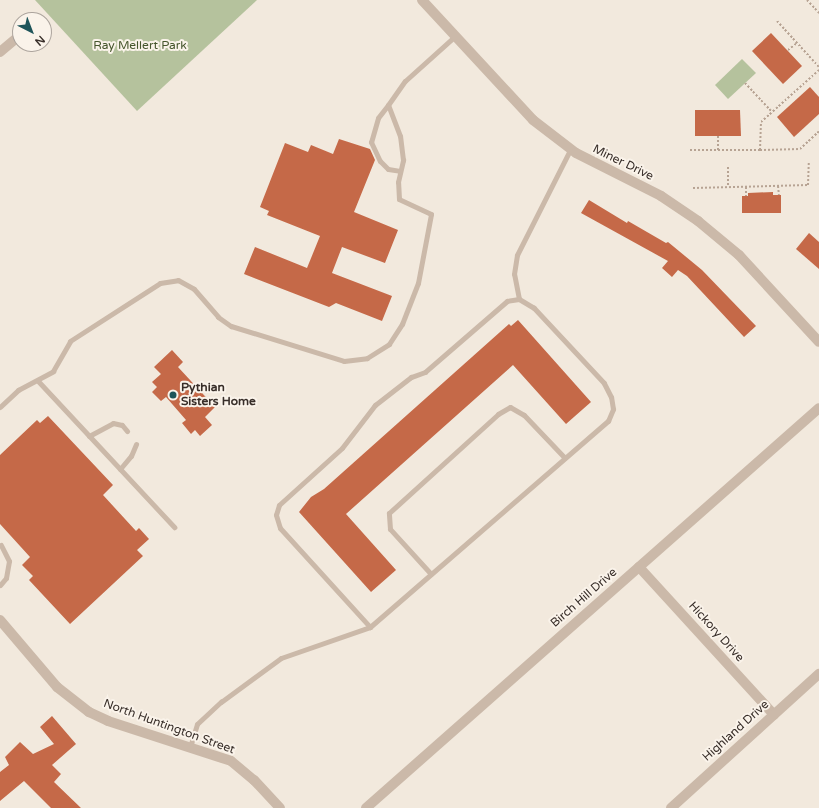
<!DOCTYPE html>
<style>
body{margin:0}
#map{position:relative;width:819px;height:808px;overflow:hidden;background:#f2e9dd;font-family:"Varela Round",sans-serif}
div>[style]{position:absolute}
.green>*{inset:0;background:#b5c29d}
.building>*{inset:0;background:#c56948}
.path>*{height:2px;margin-top:-1px;transform-origin:0;background:repeating-linear-gradient(90deg,#b7a393 0 2px,transparent 0 4px)}
.service>*{height:5px;margin:-2.5px;padding:0 2.5px;transform-origin:2.5px;border-radius:2.5px;background:#cbb9a9}
.minor>*{height:10px;margin:-5px;padding:0 5px;transform-origin:5px;border-radius:5px;background:#cbb9a9}
.tertiary>*{height:10px;margin:-5px;padding:0 5px;transform-origin:5px;border-radius:5px;background:#cbb9a9}
.dots>*{width:11px;height:11px;translate:-50% -50%;box-sizing:border-box;border:2px solid #faf3ea;border-radius:50%}
span{translate:-50% -50%;white-space:nowrap;text-align:center;line-height:1.15;-webkit-text-stroke:4px #faf3ea;paint-order:stroke}
.park-label{font-size:12px;color:#46562d}
.street-label{font-size:12px;color:#382e29}
.poi-label{font-size:12px;color:#382e29;font-weight:700}
.left{translate:0 -50%;text-align:left}
.north{position:absolute;left:12px;top:12px;width:40px;height:40px;box-sizing:border-box;background:#faf3ea;border:1px solid #aca49d;border-radius:50%;rotate:138deg;font-size:11px;font-weight:700;line-height:16px;text-align:center;color:#382e29}
.north::after{content:'';display:block;margin:auto;width:14px;height:18px;background:#1e5459;clip-path:polygon(50% 0,100% 100%,50% 72%,0 100%)}
</style>
<div id="map">
<div class="green">
<i style="clip-path:polygon(35px 0,257px 0,137px 111px)"></i>
<i style="clip-path:polygon(742px 59px,756px 73px,728px 99px,715px 85px)"></i>
</div>
<div class="building">
<i style="clip-path:polygon(771px 33px,802px 66px,783px 84px,752px 51px)"></i>
<i style="clip-path:polygon(810px 87px,819px 97px,819px 114px,794px 137px,777px 117px)"></i>
<i style="clip-path:polygon(695px 110px,740px 110px,741px 136px,695px 136px)"></i>
<i style="clip-path:polygon(339px 139px,370px 149px,375px 160px,354px 212px,398px 230px,385px 263px,342px 247px,332px 273px,392px 296px,382px 321px,336px 303px,329px 307px,244px 274px,255px 247px,307px 268px,320px 236px,267px 215px,269px 211px,260px 207px,285px 143px,308px 152px,311px 145px,333px 154px)"></i>
<i style="clip-path:polygon(773px 192px,773px 195px,781px 195px,781px 213px,742px 213px,742px 196px,748px 196px,748px 193px)"></i>
<i style="clip-path:polygon(589px 200px,627px 223px,628px 221px,666px 243px,668px 242px,702px 270px,756px 326px,744px 337px,687px 276px,678px 270px,672px 277px,662px 268px,668px 261px,581px 213px)"></i>
<i style="clip-path:polygon(809px 233px,819px 242px,819px 269px,796px 249px)"></i>
<i style="clip-path:polygon(518px 320px,591px 402px,566px 424px,513px 365px,346px 514px,396px 570px,371px 592px,299px 512px,311px 497px,324px 489px,509px 324px,511px 326px)"></i>
<i style="clip-path:polygon(172px 350px,183px 362px,178px 367px,215px 407px,205px 417px,212px 425px,200px 436px,195px 430px,191px 434px,182px 423px,186px 420px,166px 397px,161px 401px,152px 392px,157px 387px,152px 382px,161px 374px,154px 367px)"></i>
<i style="clip-path:polygon(48px 416px,113px 485px,103px 495px,136px 531px,139px 528px,149px 539px,137px 550px,143px 556px,70px 624px,29px 580px,33px 576px,22px 565px,30px 557px,0 524px,0 455px,37px 420px,40px 423px)"></i>
<i style="clip-path:polygon(52px 716px,76px 744px,52px 765px,61px 774px,54px 782px,81px 808px,51px 808px,24px 781px,0 801px,0 772px,9px 765px,5px 757px,20px 742px,33px 754px,54px 744px,40px 727px)"></i>
</div>
<div class="path">
<i style="left:807px;top:0;width:18px;rotate:47deg"></i>
<i style="left:777px;top:21px;width:62px;rotate:47.6deg"></i>
<i style="left:788px;top:50px;width:11px;rotate:-38deg"></i>
<i style="left:745px;top:83px;width:40px;rotate:47deg"></i>
<i style="left:718px;top:136px;width:14px;rotate:90deg"></i>
<i style="left:690px;top:150px;width:70px"></i>
<i style="left:760px;top:150px;width:28px;rotate:-88deg"></i>
<i style="left:761px;top:122px;width:78px;rotate:-41.9deg"></i>
<i style="left:760px;top:150px;width:40px;rotate:-1.4deg"></i>
<i style="left:800px;top:149px;width:26px;rotate:-43deg"></i>
<i style="left:728px;top:167px;width:20px;rotate:90deg"></i>
<i style="left:778px;top:186px;width:9px;rotate:84deg"></i>
<i style="left:746px;top:187px;width:9px;rotate:90deg"></i>
<i style="left:693px;top:188px;width:115px;rotate:-1.5deg"></i>
<i style="left:808px;top:185px;width:23px;rotate:-88deg"></i>
</div>
<div class="service">
<i style="left:388px;top:105px;width:16px;rotate:128deg"></i>
<i style="left:378px;top:118px;width:25px;rotate:106deg"></i>
<i style="left:371px;top:142px;width:21px;rotate:65deg"></i>
<i style="left:380px;top:161px;width:11px;rotate:45deg"></i>
<i style="left:388px;top:169px;width:12px;rotate:9deg"></i>
<i style="left:519px;top:299px;width:25px;rotate:-101deg"></i>
<i style="left:514px;top:274px;width:19px;rotate:-81deg"></i>
<i style="left:517px;top:255px;width:118px;rotate:-63.2deg"></i>
<i style="left:38px;top:381px;width:200px;rotate:47deg"></i>
<i style="left:0;top:407px;width:25px;rotate:-43deg"></i>
<i style="left:18px;top:390px;width:40px;rotate:-28deg"></i>
<i style="left:53px;top:371px;width:34px;rotate:-60deg"></i>
<i style="left:70px;top:341px;width:107px;rotate:-32.8deg"></i>
<i style="left:160px;top:283px;width:18px;rotate:-9deg"></i>
<i style="left:178px;top:280px;width:18px;rotate:29deg"></i>
<i style="left:194px;top:289px;width:37px;rotate:49deg"></i>
<i style="left:218px;top:317px;width:16px;rotate:35deg"></i>
<i style="left:231px;top:326px;width:118px;rotate:17.2deg"></i>
<i style="left:344px;top:361px;width:23px;rotate:-7deg"></i>
<i style="left:367px;top:358px;width:26px;rotate:-32deg"></i>
<i style="left:389px;top:344px;width:24px;rotate:-57deg"></i>
<i style="left:402px;top:324px;width:44px;rotate:-68.7deg"></i>
<i style="left:418px;top:283px;width:70px;rotate:-79.3deg"></i>
<i style="left:431px;top:214px;width:35px;rotate:-155deg"></i>
<i style="left:399px;top:199px;width:17px;rotate:-93deg"></i>
<i style="left:398px;top:182px;width:23px;rotate:-77deg"></i>
<i style="left:403px;top:160px;width:24px;rotate:-97deg"></i>
<i style="left:400px;top:136px;width:33px;rotate:-111deg"></i>
<i style="left:388px;top:105px;width:29px;rotate:-55deg"></i>
<i style="left:405px;top:81px;width:66px;rotate:-41.9deg"></i>
<i style="left:89px;top:436px;width:27px;rotate:-28deg"></i>
<i style="left:113px;top:423px;width:9px;rotate:13deg"></i>
<i style="left:122px;top:425px;width:8px;rotate:50deg"></i>
<i style="left:120px;top:469px;width:17px;rotate:-50deg"></i>
<i style="left:131px;top:456px;width:13px;rotate:-67deg"></i>
<i style="left:431px;top:574px;width:61px;rotate:-132.3deg"></i>
<i style="left:390px;top:529px;width:16px;rotate:-94deg"></i>
<i style="left:389px;top:513px;width:147px;rotate:-42.2deg"></i>
<i style="left:498px;top:414px;width:14px;rotate:-30deg"></i>
<i style="left:510px;top:407px;width:16px;rotate:30deg"></i>
<i style="left:524px;top:415px;width:59px;rotate:46.4deg"></i>
<i style="left:0;top:585px;width:9px;rotate:-49deg"></i>
<i style="left:6px;top:578px;width:17px;rotate:-80deg"></i>
<i style="left:9px;top:561px;width:18px;rotate:-117deg"></i>
<i style="left:190px;top:747px;width:24px;rotate:-73deg"></i>
<i style="left:197px;top:724px;width:33px;rotate:-43deg"></i>
<i style="left:221px;top:702px;width:74px;rotate:-36.3deg"></i>
<i style="left:281px;top:658px;width:94px;rotate:-19.2deg"></i>
<i style="left:370px;top:627px;width:315px;rotate:-40.9deg"></i>
<i style="left:608px;top:421px;width:13px;rotate:-67deg"></i>
<i style="left:613px;top:409px;width:12px;rotate:-99deg"></i>
<i style="left:611px;top:397px;width:16px;rotate:-117deg"></i>
<i style="left:604px;top:383px;width:103px;rotate:-133deg"></i>
<i style="left:534px;top:308px;width:17px;rotate:-149deg"></i>
<i style="left:519px;top:299px;width:12px;rotate:171deg"></i>
<i style="left:507px;top:301px;width:108px;rotate:139.1deg"></i>
<i style="left:425px;top:372px;width:15px;rotate:160deg"></i>
<i style="left:411px;top:377px;width:46px;rotate:142.1deg"></i>
<i style="left:375px;top:405px;width:54px;rotate:127.5deg"></i>
<i style="left:342px;top:448px;width:85px;rotate:137.9deg"></i>
<i style="left:279px;top:505px;width:10px;rotate:107deg"></i>
<i style="left:276px;top:515px;width:14px;rotate:73deg"></i>
<i style="left:280px;top:528px;width:134px;rotate:47.7deg"></i>
</div>
<div class="minor">
<i style="left:422px;top:0;width:163px;rotate:47.2deg"></i>
<i style="left:533px;top:120px;width:54px;rotate:37.5deg"></i>
<i style="left:576px;top:153px;width:95px;rotate:26.8deg"></i>
<i style="left:661px;top:196px;width:45px;rotate:34deg"></i>
<i style="left:698px;top:221px;width:53px;rotate:39.7deg"></i>
<i style="left:739px;top:255px;width:118px;rotate:47.4deg"></i>
<i style="left:0;top:52px;width:26px;rotate:-40deg"></i>
<i style="left:639px;top:567px;width:200px;rotate:47.6deg"></i>
<i style="left:366px;top:808px;width:604px;rotate:-41.44deg"></i>
<i style="left:671px;top:808px;width:200px;rotate:-42.2deg"></i>
</div>
<div class="tertiary">
<i style="left:0;top:620px;width:88px;rotate:49.6deg"></i>
<i style="left:57px;top:687px;width:41px;rotate:38deg"></i>
<i style="left:89px;top:712px;width:21px;rotate:25deg"></i>
<i style="left:108px;top:721px;width:129px;rotate:18deg"></i>
<i style="left:231px;top:761px;width:30px;rotate:40deg"></i>
<i style="left:254px;top:780px;width:38px;rotate:47deg"></i>
</div>
<div class="dots">
<i style="left:173px;top:395px;background:#1e5459"></i>
</div>
<div class="park-label">
<span style="left:140px;top:46px">Ray Mellert Park</span>
</div>
<div class="street-label">
<span style="left:623px;top:163px;rotate:26deg">Miner Drive</span>
<span style="left:584px;top:598px;rotate:-41deg">Birch Hill Drive</span>
<span style="left:716px;top:632px;rotate:48deg">Hickory Drive</span>
<span style="left:169px;top:727px;rotate:20deg">North Huntington Street</span>
<span style="left:736px;top:731px;rotate:-42deg">Highland Drive</span>
</div>
<div class="poi-label">
<span class="left" style="left:181px;top:395px">Pythian<br>Sisters Home</span>
</div>
<div class="north">N</div>
</div>
